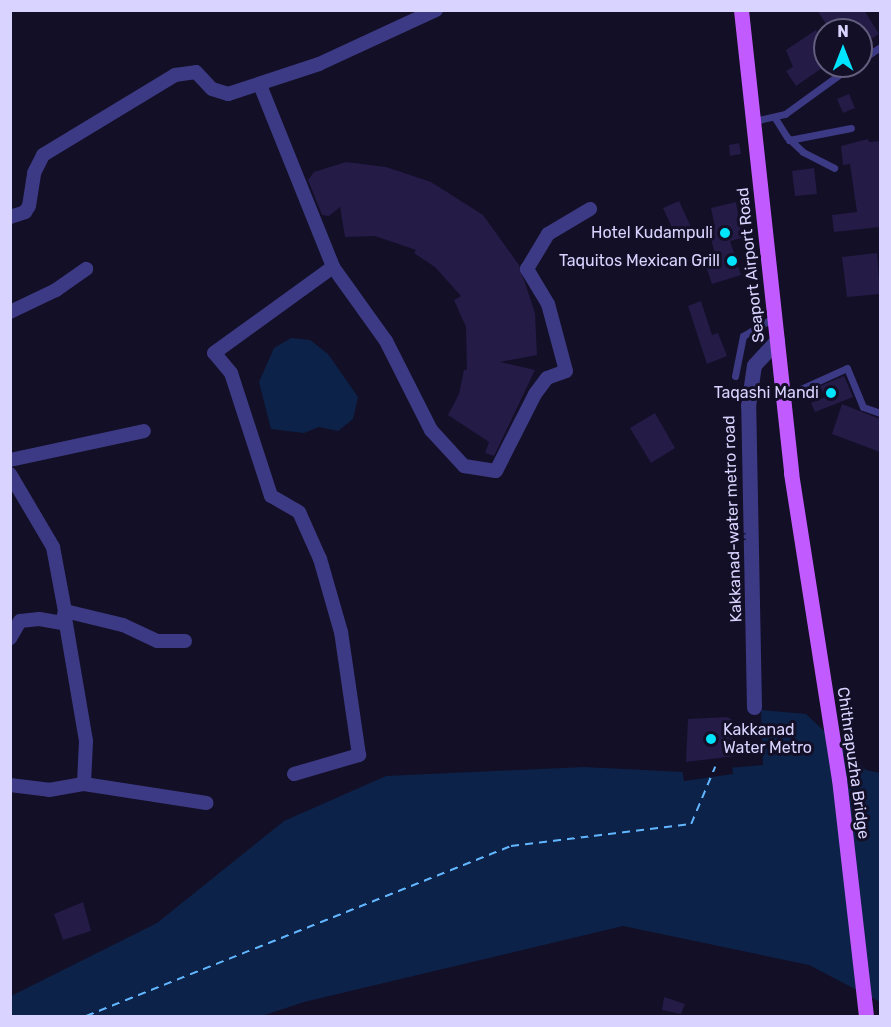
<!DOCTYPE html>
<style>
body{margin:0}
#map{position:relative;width:891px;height:1027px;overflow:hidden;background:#130f26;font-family:Rubik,sans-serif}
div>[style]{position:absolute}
.water>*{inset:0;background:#0c2248}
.pier>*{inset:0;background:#130f26}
.ferry>*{height:1.5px;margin-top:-0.75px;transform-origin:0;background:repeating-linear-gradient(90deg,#62b6ff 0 8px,transparent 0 14px)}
.building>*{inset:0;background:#241b47}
.service>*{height:7px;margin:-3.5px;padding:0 3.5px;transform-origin:3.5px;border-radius:3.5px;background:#3d3a85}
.minor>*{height:14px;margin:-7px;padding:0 7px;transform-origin:7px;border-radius:7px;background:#3d3a85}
.tertiary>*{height:15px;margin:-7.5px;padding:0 7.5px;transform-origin:7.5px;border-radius:7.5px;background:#3d3a85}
.primary>*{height:15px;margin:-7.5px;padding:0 7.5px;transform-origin:7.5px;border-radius:7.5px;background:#c25bff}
.dots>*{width:16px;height:16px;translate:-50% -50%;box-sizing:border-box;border:3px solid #130f26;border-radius:50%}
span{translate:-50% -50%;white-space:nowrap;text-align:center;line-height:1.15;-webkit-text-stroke:6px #130f26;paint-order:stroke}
.poi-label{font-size:16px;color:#d9d4ff}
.right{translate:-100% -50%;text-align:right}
.left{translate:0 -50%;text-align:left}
.street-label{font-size:16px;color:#d9d4ff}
.frame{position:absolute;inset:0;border:12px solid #d9d4ff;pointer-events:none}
.north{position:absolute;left:813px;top:18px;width:60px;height:60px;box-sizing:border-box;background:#130f26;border:2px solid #625e7d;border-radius:50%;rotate:0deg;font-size:16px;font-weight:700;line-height:24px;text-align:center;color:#d9d4ff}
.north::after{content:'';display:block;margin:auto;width:21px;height:27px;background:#00e5ff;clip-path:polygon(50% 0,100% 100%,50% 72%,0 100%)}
</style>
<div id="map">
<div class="water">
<i style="clip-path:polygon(291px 338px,310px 340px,328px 354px,358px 397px,353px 419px,338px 431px,319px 427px,304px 433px,271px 429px,259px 382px,274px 348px)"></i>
<i style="clip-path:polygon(761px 710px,806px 714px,866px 770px,880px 773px,880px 1002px,809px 965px,623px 926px,304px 1002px,262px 1016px,11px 1016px,11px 996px,157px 923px,284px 821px,386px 776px,584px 767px,683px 772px,763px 765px)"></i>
</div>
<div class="pier">
<i style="clip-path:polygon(732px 765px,733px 774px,684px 781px,682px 769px)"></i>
</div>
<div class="ferry">
<i style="left:86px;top:1016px;width:458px;rotate:-21.8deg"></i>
<i style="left:511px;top:846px;width:181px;rotate:-7deg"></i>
<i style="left:691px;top:824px;width:62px;rotate:-67.2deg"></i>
</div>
<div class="building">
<i style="clip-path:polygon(817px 10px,864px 10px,879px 34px,861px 45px,861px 30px,830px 30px)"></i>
<i style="clip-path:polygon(816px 30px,825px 44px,825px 66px,796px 86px,786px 71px,793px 67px,786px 50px)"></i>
<i style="clip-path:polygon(849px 94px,855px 108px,843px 113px,837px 99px)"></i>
<i style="clip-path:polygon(868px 139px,869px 142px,880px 141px,880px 227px,834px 232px,832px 215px,857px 212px,850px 164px,843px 165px,841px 146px)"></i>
<i style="clip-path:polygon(739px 143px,741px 154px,730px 156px,729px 145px)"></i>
<i style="clip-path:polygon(346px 162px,386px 167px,431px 182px,483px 215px,519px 265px,535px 313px,537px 355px,500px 362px,535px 370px,494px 456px,485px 453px,489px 442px,448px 415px,459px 394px,464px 370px,467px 370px,466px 327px,454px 300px,461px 296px,435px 267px,414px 253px,416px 250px,375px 236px,345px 237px,340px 207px,329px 216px,322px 215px,308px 180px,314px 172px)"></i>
<i style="clip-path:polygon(814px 168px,817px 194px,795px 196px,792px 171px)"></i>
<i style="clip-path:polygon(679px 201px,691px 227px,675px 234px,663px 208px)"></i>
<i style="clip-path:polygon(736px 202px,742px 238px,730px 241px,741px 275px,712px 284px,704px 260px,716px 257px,708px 229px,715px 227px,711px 208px)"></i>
<i style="clip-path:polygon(877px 253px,880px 294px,847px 297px,842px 257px)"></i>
<i style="clip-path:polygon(701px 301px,712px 335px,718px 333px,727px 356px,707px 364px,688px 306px)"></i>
<i style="clip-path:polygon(844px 376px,853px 397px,815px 412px,811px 403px,825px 397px,820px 386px)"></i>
<i style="clip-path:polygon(842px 404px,880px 419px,880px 452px,832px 434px)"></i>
<i style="clip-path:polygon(655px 413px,675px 448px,651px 463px,630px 428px)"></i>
<i style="clip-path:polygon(727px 717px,734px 721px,735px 756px,686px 762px,688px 719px)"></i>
<i style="clip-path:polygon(83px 902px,91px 931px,63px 940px,54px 914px)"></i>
<i style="clip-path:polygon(664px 997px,685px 1004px,681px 1014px,662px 1010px)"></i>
</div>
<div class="service">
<i style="left:861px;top:60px;width:23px;rotate:-34deg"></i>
<i style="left:775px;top:118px;width:22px;rotate:58deg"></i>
<i style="left:787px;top:137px;width:22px;rotate:43deg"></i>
<i style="left:803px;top:152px;width:35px;rotate:27deg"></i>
<i style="left:754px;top:121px;width:32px;rotate:-13deg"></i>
<i style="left:785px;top:114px;width:82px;rotate:-36deg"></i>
<i style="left:789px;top:140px;width:63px;rotate:-11deg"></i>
<i style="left:735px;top:376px;width:41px;rotate:-78.7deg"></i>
<i style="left:743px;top:336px;width:35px;rotate:-31deg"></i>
<i style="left:783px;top:397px;width:70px;rotate:-24.4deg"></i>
<i style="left:847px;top:368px;width:42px;rotate:67.7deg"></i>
<i style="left:863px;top:407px;width:18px;rotate:19deg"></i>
</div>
<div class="minor">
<i style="left:260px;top:85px;width:196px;rotate:68.1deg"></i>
<i style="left:333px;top:267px;width:91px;rotate:54.4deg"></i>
<i style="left:386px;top:341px;width:100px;rotate:63.2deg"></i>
<i style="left:431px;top:430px;width:49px;rotate:47.5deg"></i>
<i style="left:464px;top:466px;width:32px;rotate:9deg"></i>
<i style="left:496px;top:471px;width:86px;rotate:-63.1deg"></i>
<i style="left:535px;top:394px;width:20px;rotate:-53deg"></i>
<i style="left:547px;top:378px;width:20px;rotate:-20deg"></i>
<i style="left:566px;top:371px;width:69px;rotate:-105deg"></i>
<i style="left:548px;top:304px;width:41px;rotate:-121deg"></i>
<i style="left:527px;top:269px;width:41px;rotate:-59deg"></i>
<i style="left:548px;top:234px;width:49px;rotate:-30.8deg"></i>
<i style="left:10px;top:217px;width:16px;rotate:-18deg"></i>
<i style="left:25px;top:212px;width:7px;rotate:-56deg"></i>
<i style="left:29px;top:206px;width:33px;rotate:-81deg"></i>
<i style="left:34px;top:173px;width:20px;rotate:-63deg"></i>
<i style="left:43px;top:155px;width:154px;rotate:-31.2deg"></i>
<i style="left:175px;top:75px;width:21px;rotate:-8deg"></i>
<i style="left:196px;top:72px;width:23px;rotate:47deg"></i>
<i style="left:212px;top:89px;width:17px;rotate:17deg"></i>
<i style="left:228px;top:94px;width:96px;rotate:-18.2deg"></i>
<i style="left:319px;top:64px;width:129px;rotate:-24.8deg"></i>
<i style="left:10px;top:312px;width:51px;rotate:-25.6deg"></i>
<i style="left:56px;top:290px;width:37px;rotate:-35deg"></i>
<i style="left:10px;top:460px;width:137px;rotate:-12.2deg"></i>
<i style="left:10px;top:474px;width:85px;rotate:59.5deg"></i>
<i style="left:53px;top:547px;width:65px;rotate:79.4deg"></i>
<i style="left:65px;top:611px;width:12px;rotate:104deg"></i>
<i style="left:62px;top:623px;width:23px;rotate:-170deg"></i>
<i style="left:39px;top:619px;width:19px;rotate:174deg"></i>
<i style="left:20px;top:621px;width:20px;rotate:120deg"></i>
<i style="left:65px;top:611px;width:60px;rotate:13.6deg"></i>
<i style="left:123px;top:625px;width:38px;rotate:25deg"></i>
<i style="left:158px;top:641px;width:27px"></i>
<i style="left:65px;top:618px;width:125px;rotate:80.3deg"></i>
<i style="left:86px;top:741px;width:43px;rotate:92.7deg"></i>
<i style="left:294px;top:774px;width:68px;rotate:-16.3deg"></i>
<i style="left:359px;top:755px;width:124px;rotate:-98.3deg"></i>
<i style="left:341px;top:632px;width:76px;rotate:-106deg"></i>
<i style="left:320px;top:559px;width:51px;rotate:-114.1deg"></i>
<i style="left:299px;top:512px;width:32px;rotate:-150deg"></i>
<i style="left:271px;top:496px;width:129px;rotate:-108deg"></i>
<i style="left:231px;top:373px;width:26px;rotate:-130deg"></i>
<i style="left:214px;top:353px;width:147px;rotate:-35.9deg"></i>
<i style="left:10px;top:785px;width:39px;rotate:7deg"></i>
<i style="left:49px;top:790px;width:36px;rotate:-10deg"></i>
<i style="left:84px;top:784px;width:124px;rotate:8.8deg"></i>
</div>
<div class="tertiary">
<i style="left:754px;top:707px;width:301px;rotate:-91.1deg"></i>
<i style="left:748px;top:406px;width:41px;rotate:-81.7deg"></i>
<i style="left:754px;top:365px;width:34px;rotate:-47deg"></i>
</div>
<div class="primary">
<i style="left:741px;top:10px;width:466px;rotate:83.8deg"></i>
<i style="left:791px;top:473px;width:310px;rotate:81.1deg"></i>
<i style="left:839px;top:779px;width:239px;rotate:83.5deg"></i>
</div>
<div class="dots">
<i style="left:725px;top:233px;background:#00e5ff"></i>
<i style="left:732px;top:261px;background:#00e5ff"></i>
<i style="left:831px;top:393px;background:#00e5ff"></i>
<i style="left:711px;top:739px;background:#00e5ff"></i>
</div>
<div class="poi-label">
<span class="right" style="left:713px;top:233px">Hotel Kudampuli</span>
<span class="right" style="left:720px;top:261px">Taquitos Mexican Grill</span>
<span class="right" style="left:819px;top:393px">Taqashi Mandi</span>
<span class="left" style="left:723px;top:739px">Kakkanad<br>Water Metro</span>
</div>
<div class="street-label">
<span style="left:751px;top:265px;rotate:-96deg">Seaport Airport Road</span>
<span style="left:733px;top:519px;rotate:-92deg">Kakkanad-water metro road</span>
<span style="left:853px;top:763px;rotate:82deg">Chithrapuzha Bridge</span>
</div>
<div class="frame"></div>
<div class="north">N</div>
</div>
